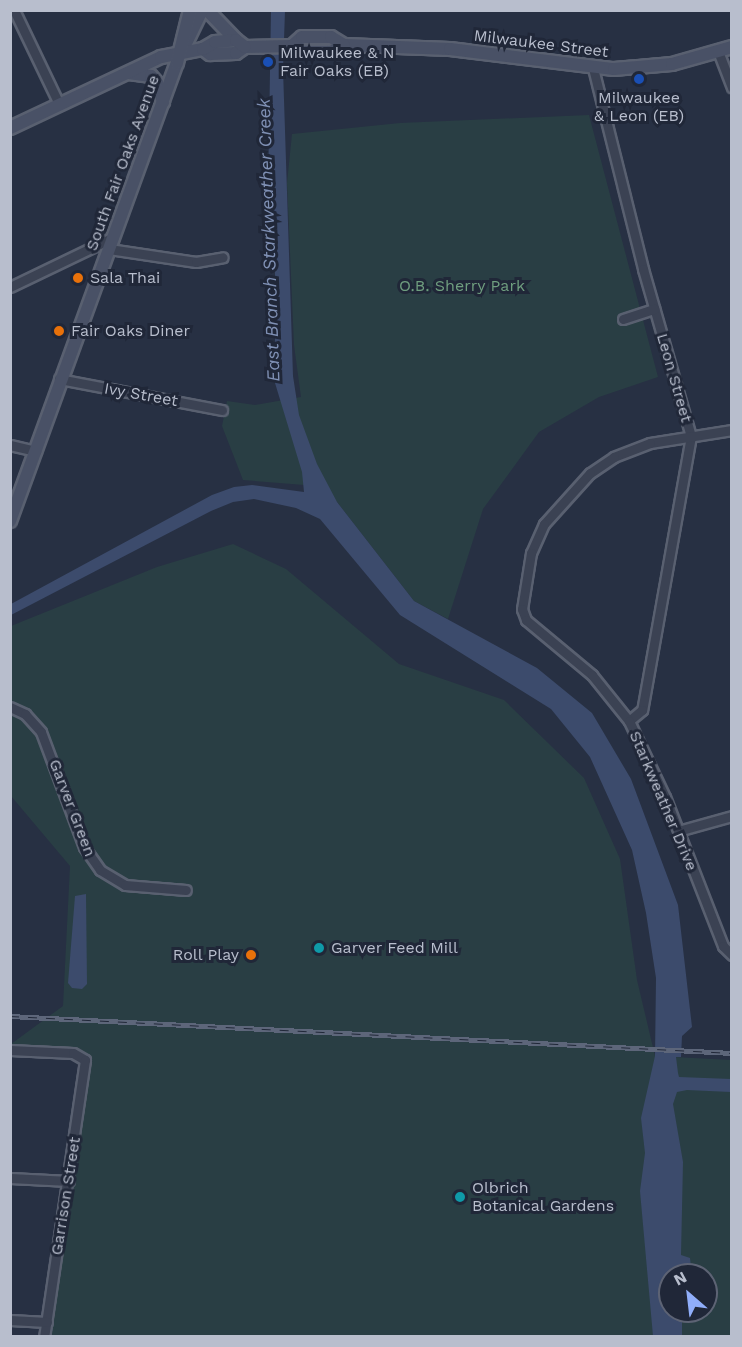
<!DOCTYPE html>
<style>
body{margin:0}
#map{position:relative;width:742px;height:1347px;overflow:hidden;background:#273043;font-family:"Work Sans",sans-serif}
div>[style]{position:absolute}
.green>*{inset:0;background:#293e44}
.water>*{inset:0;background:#3c4b6c}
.roads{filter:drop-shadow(2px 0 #596070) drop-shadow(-2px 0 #596070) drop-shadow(0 2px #596070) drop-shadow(0 -2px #596070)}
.street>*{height:9px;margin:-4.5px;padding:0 4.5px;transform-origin:4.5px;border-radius:4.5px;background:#3b4253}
.secondary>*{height:12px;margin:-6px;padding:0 6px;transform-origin:6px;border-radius:6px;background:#495166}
.rail>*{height:5px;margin-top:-2.5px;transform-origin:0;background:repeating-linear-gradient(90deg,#202738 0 9px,#5d667a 0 18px);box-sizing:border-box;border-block:2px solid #5d667a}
.dots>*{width:16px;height:16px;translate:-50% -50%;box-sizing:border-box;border:3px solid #202738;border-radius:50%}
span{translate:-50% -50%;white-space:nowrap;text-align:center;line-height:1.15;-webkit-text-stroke:6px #202738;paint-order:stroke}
.street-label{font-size:16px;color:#b8becd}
.poi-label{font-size:16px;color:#b8becd}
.left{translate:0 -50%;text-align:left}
.right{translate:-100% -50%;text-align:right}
.park-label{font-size:16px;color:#6f9e7f}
.water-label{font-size:18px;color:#7f90b4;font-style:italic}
.frame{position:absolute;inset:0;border:12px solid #b8becd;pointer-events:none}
.north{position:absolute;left:658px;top:1263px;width:60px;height:60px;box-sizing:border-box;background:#202738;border:2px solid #5d6374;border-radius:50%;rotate:332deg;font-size:16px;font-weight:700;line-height:24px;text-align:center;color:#b8becd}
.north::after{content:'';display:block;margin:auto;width:21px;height:27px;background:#90aefa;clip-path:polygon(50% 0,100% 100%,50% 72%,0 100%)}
</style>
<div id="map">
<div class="green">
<i style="clip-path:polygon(589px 115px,658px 377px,599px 397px,539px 432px,483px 509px,448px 619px,414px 601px,337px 502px,317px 486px,243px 480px,222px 426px,227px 401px,255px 405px,301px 397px,294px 345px,287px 183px,292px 134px,400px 123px)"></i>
<i style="clip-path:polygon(evenodd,233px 544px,286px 569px,399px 664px,504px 700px,584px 778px,620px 859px,637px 980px,655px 1056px,731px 1060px,731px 1336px,44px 1336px,83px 1057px,11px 1050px,11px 1044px,63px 1006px,70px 866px,11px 796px,11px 626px,157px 567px,233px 544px,670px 1275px,706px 1275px,706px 1311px,670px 1311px,670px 1275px)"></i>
</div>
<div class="water">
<i style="clip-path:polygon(271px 11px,285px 11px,283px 69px,293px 376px,299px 415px,317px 464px,337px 502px,414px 601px,537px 668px,592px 713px,631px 779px,678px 905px,692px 1027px,682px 1036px,681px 1057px,676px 1057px,678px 1073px,679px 1077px,731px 1079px,731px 1092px,687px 1090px,677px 1092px,673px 1104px,683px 1162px,681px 1255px,690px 1258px,692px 1275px,670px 1275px,670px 1311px,682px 1311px,682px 1336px,653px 1336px,640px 1191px,645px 1153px,641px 1118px,655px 1056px,656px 978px,646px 913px,632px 850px,590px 757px,551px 709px,400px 615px,320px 519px,296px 508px,254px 499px,233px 502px,211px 511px,11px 615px,11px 604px,212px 495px,234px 487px,252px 485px,304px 492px,302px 472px,275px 383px,275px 266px,268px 192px)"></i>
<i style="clip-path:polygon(86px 894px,87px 984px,82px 989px,72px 988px,68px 983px,75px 896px)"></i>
</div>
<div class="roads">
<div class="street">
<i style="left:14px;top:10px;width:104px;rotate:64.4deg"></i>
<i style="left:718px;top:51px;width:39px;rotate:69deg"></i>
<i style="left:593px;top:68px;width:207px;rotate:76deg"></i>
<i style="left:643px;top:269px;width:174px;rotate:74deg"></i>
<i style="left:691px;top:436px;width:278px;rotate:100.1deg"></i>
<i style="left:642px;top:710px;width:17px;rotate:140deg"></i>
<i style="left:109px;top:249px;width:88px;rotate:8.5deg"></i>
<i style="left:196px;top:262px;width:27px;rotate:-10deg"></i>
<i style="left:10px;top:287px;width:115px;rotate:-25.7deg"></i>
<i style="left:623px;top:319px;width:33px;rotate:-18deg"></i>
<i style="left:59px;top:379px;width:166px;rotate:10.8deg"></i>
<i style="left:732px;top:430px;width:83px;rotate:171deg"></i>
<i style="left:650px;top:443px;width:39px;rotate:159deg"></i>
<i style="left:614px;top:457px;width:29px;rotate:146deg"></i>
<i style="left:590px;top:473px;width:69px;rotate:132deg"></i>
<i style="left:544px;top:524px;width:32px;rotate:114deg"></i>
<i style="left:531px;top:553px;width:57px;rotate:99.1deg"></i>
<i style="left:522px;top:609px;width:12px;rotate:70deg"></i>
<i style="left:526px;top:620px;width:86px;rotate:39.8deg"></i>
<i style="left:592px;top:675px;width:59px;rotate:51.2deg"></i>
<i style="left:629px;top:721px;width:84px;rotate:64.7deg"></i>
<i style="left:665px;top:797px;width:160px;rotate:68.7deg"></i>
<i style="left:723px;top:946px;width:13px;rotate:45deg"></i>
<i style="left:10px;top:445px;width:27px;rotate:13deg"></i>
<i style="left:10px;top:707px;width:17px;rotate:25deg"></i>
<i style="left:25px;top:714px;width:24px;rotate:48deg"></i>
<i style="left:41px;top:732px;width:123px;rotate:69.5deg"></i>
<i style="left:84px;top:847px;width:28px;rotate:55deg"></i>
<i style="left:100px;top:870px;width:29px;rotate:31deg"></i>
<i style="left:125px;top:885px;width:61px;rotate:4.7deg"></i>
<i style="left:678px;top:831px;width:56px;rotate:-15.5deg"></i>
<i style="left:10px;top:1050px;width:63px;rotate:2.7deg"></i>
<i style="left:73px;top:1053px;width:14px;rotate:30deg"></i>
<i style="left:85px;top:1060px;width:279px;rotate:98.4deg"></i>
<i style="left:10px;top:1178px;width:59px;rotate:2.9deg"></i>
<i style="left:10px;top:1320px;width:37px;rotate:3deg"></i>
</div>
<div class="secondary">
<i style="left:207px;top:10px;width:42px;rotate:46deg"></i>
<i style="left:187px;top:41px;width:34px;rotate:-64deg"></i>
<i style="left:292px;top:46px;width:8px;rotate:45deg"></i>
<i style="left:298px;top:52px;width:33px"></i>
<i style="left:331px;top:52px;width:15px;rotate:-28deg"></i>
<i style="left:344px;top:45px;width:106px;rotate:2.2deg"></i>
<i style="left:450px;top:49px;width:165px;rotate:7deg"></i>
<i style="left:614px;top:69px;width:58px;rotate:-4.9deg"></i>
<i style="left:672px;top:64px;width:62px;rotate:-15.8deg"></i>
<i style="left:203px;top:49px;width:9px;rotate:36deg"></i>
<i style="left:210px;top:54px;width:26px;rotate:-2deg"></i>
<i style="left:236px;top:53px;width:11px;rotate:-34deg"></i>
<i style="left:245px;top:47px;width:47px;rotate:-1.2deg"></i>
<i style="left:292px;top:46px;width:13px;rotate:-42deg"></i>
<i style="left:302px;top:37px;width:29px"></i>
<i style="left:331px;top:37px;width:15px;rotate:32deg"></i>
<i style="left:129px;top:73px;width:22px;rotate:8deg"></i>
<i style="left:151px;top:76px;width:9px;rotate:49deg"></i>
<i style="left:157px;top:83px;width:20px;rotate:72deg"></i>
<i style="left:10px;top:128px;width:167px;rotate:-25.2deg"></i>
<i style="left:161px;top:57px;width:43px;rotate:-10.8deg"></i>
<i style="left:203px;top:49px;width:14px;rotate:-30deg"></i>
<i style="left:215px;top:42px;width:21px;rotate:-5deg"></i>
<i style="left:236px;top:40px;width:11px;rotate:38deg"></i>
<i style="left:10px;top:521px;width:487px;rotate:-70deg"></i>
<i style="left:177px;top:63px;width:55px;rotate:-76.2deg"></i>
</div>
</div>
<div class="rail">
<i style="left:10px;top:1016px;width:723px;rotate:2.93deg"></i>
</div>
<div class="dots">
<i style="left:268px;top:62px;background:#1a4fb4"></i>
<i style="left:639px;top:79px;background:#1a4fb4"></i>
<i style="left:78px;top:278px;background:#e8710a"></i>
<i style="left:59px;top:331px;background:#e8710a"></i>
<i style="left:319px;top:948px;background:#0f9aa8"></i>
<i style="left:251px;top:955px;background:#e8710a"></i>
<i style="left:460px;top:1197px;background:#0f9aa8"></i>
</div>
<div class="street-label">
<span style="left:541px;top:44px;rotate:7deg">Milwaukee Street</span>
<span style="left:123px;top:163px;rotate:-70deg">South Fair Oaks Avenue</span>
<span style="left:674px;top:378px;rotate:74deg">Leon Street</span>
<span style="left:141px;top:395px;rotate:10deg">Ivy Street</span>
<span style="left:663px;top:801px;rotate:67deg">Starkweather Drive</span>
<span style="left:72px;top:808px;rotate:69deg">Garver Green</span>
<span style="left:66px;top:1196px;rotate:-81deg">Garrison Street</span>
</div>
<div class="poi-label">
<span class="left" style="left:280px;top:62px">Milwaukee &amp; N<br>Fair Oaks (EB)</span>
<span style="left:639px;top:107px">Milwaukee<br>&amp; Leon (EB)</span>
<span class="left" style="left:90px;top:278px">Sala Thai</span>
<span class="left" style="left:71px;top:331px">Fair Oaks Diner</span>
<span class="left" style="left:331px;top:948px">Garver Feed Mill</span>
<span class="right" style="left:239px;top:955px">Roll Play</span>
<span class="left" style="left:472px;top:1197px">Olbrich<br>Botanical Gardens</span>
</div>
<div class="park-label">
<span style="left:462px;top:286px">O.B. Sherry Park</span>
</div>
<div class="water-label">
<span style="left:269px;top:240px;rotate:-92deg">East Branch Starkweather Creek</span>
</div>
<div class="frame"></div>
<div class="north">N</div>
</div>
